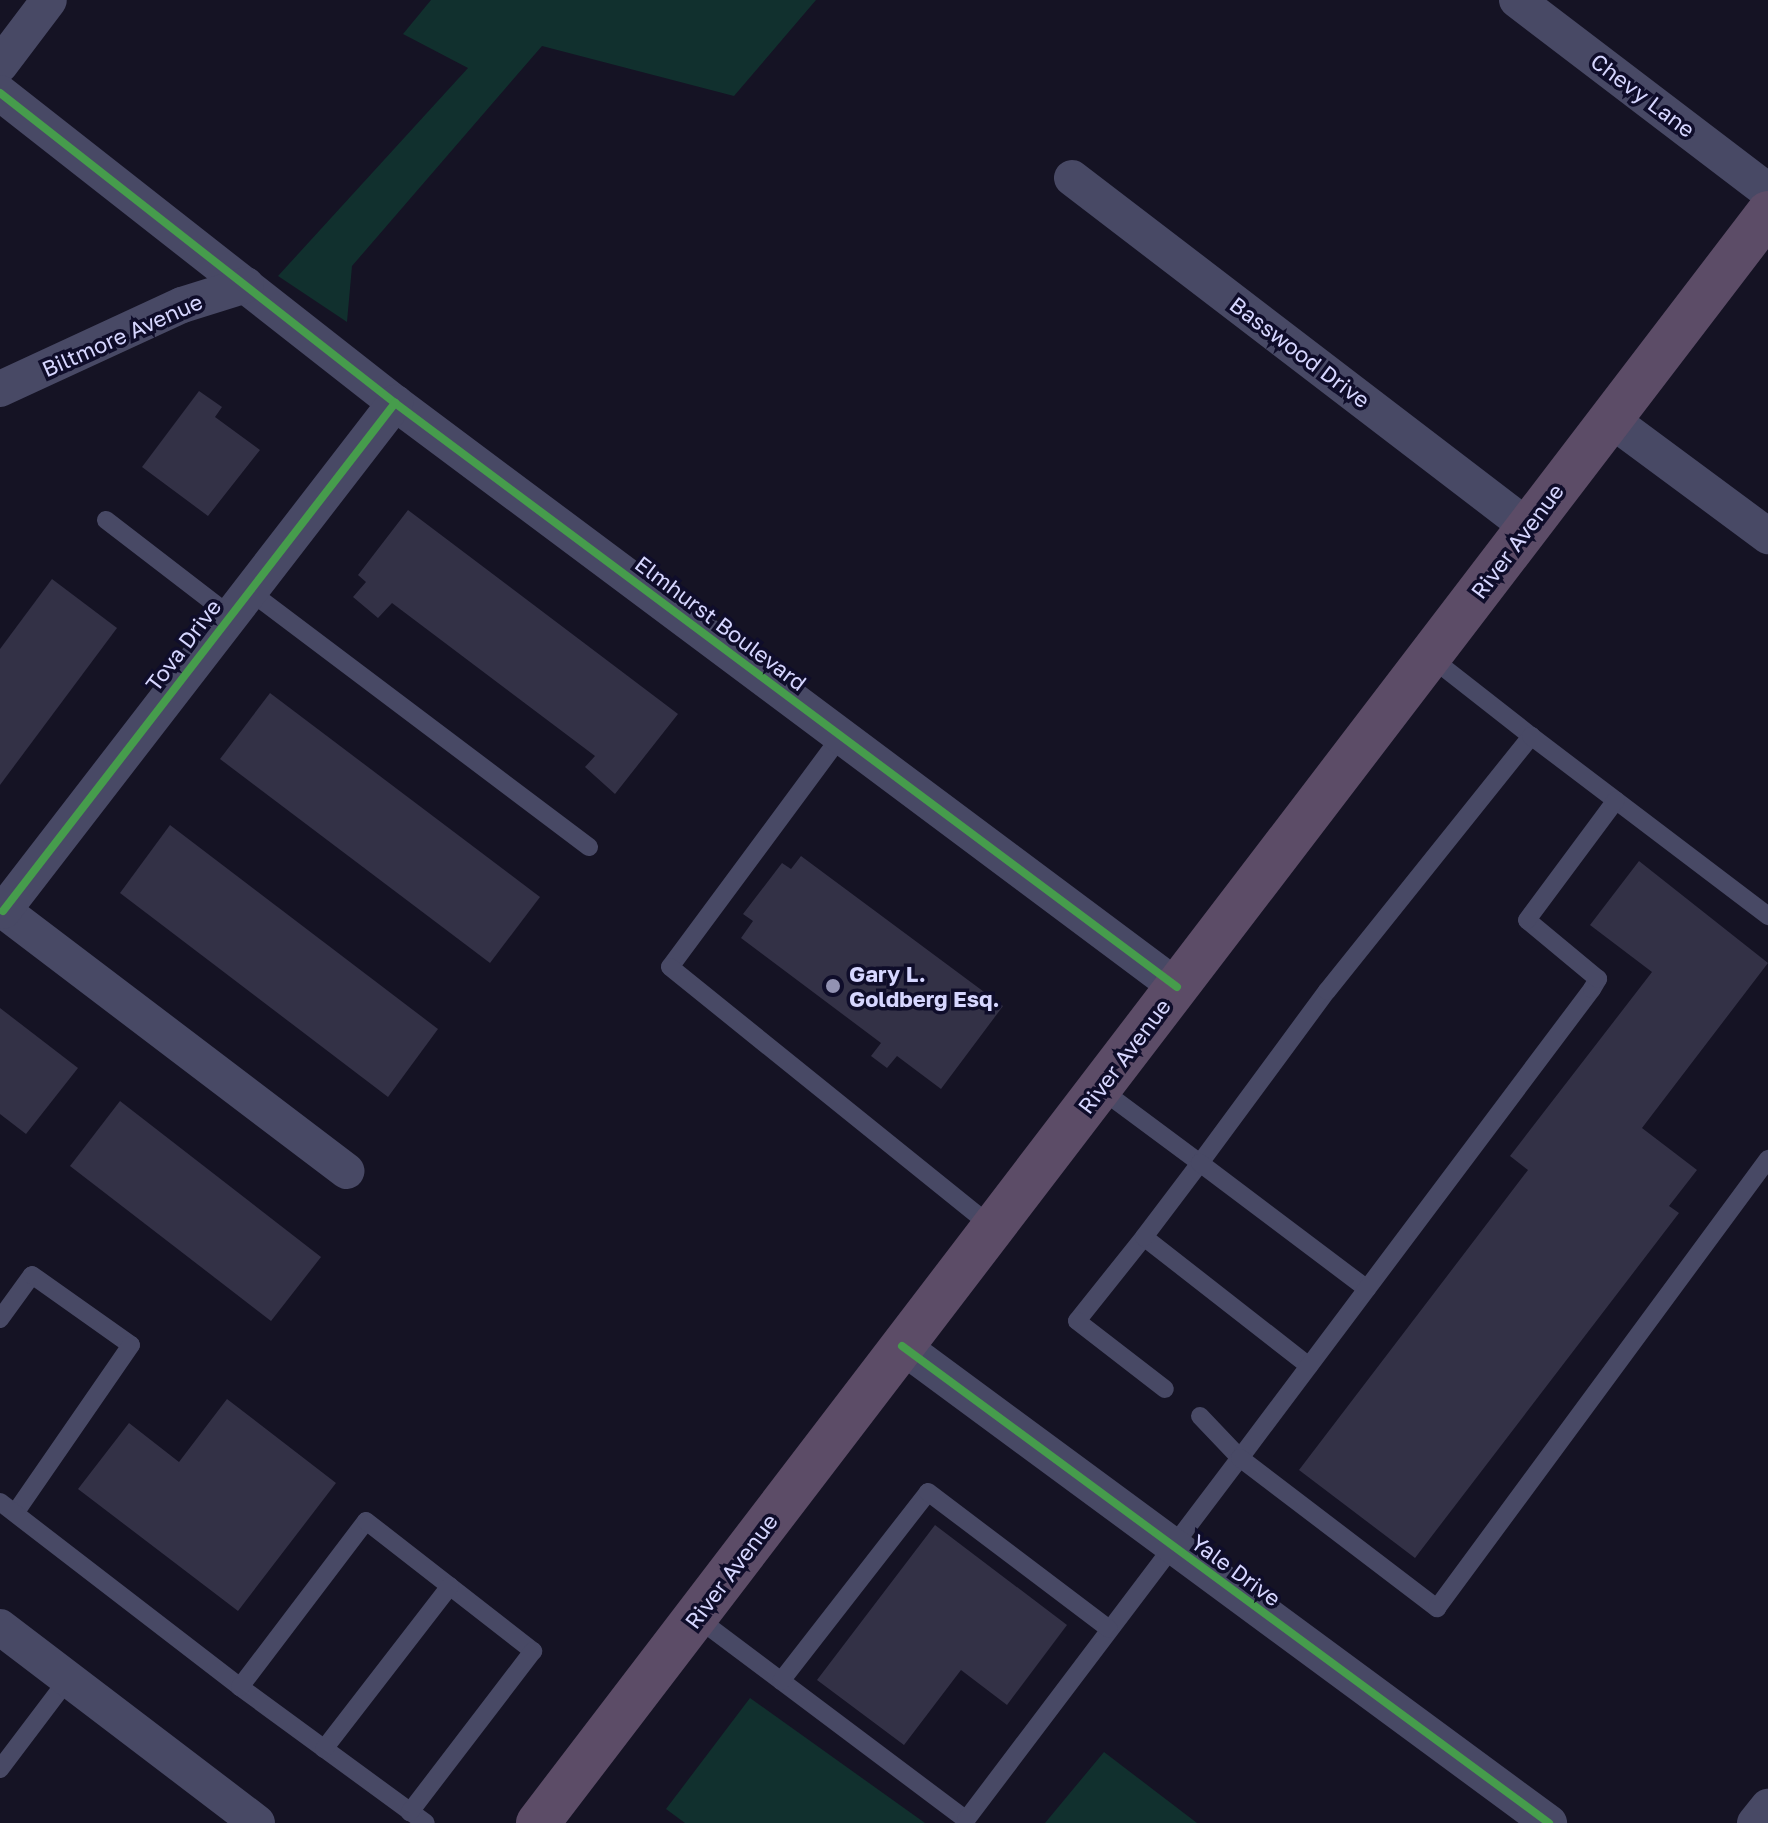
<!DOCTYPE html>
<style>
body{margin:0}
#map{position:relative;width:1768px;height:1823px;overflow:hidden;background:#151324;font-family:"Golos Text",sans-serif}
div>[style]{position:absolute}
.green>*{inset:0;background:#11302e}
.building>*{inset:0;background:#333146}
.lane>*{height:18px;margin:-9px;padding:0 9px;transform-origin:9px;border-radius:9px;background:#484965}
.street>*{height:36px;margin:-18px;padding:0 18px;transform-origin:18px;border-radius:18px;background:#484965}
.highway>*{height:44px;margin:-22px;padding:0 22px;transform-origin:22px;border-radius:22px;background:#5c4c67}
.cycleway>*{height:8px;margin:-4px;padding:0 4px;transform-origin:4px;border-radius:4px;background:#469c4c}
.dots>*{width:22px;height:22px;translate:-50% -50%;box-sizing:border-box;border:4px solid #0f0d2a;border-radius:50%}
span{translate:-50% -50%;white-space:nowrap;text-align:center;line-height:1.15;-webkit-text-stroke:7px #0f0d2a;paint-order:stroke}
.street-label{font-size:22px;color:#d6d6ff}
.poi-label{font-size:22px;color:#d6d6ff;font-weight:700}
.left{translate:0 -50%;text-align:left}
</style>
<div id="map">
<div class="green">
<i style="clip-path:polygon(431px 0,816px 0,734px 96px,542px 46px,352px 266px,347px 322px,278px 276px,468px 68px,403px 34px)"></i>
<i style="clip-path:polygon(750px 1698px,925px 1823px,685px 1823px,666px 1809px)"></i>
<i style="clip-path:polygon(1104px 1752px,1197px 1823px,1045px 1823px)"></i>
</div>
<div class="building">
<i style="clip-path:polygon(199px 391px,222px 407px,215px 417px,260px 450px,208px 516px,142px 467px)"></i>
<i style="clip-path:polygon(408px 510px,678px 714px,615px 794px,585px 767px,595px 756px,392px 603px,378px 618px,353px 597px,366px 582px,358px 575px)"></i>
<i style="clip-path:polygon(52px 579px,117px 628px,0 785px,0 649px)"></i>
<i style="clip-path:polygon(270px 693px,540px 897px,490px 963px,220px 759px)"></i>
<i style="clip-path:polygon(170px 825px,438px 1029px,388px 1097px,120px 893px)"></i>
<i style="clip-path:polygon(801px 856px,1003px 1006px,941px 1089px,897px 1056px,887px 1068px,871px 1056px,881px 1043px,741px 938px,753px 921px,743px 914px,782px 863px,791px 869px)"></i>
<i style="clip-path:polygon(1639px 861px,1768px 963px,1642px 1128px,1697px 1170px,1669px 1206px,1679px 1213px,1415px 1558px,1299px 1470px,1528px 1170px,1510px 1156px,1652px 972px,1590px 925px)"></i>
<i style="clip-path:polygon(0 1008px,78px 1068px,26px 1134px,0 1114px)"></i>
<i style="clip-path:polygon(120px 1101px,321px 1257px,271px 1321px,70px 1166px)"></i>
<i style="clip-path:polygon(227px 1399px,336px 1483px,238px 1611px,78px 1489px,129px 1423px,179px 1462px)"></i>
<i style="clip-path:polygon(935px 1525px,1067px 1625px,1007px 1705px,961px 1670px,904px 1745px,817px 1680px)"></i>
</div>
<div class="lane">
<i style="left:106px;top:520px;width:154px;rotate:37.6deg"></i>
<i style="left:248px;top:590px;width:427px;rotate:37deg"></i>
<i style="left:1429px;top:656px;width:130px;rotate:38.1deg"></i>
<i style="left:841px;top:736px;width:287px;rotate:126.5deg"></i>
<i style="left:670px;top:967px;width:415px;rotate:38.9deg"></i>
<i style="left:1099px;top:1088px;width:126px;rotate:36.6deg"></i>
<i style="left:1200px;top:1163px;width:214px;rotate:-53.6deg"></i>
<i style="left:1327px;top:991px;width:327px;rotate:-51.3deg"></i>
<i style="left:1531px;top:736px;width:298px;rotate:37.2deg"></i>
<i style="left:1144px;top:1237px;width:107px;rotate:128.6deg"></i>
<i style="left:1077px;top:1321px;width:111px;rotate:37.7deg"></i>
<i style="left:0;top:1319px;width:54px;rotate:-54deg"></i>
<i style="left:32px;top:1275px;width:121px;rotate:35.3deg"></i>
<i style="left:131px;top:1345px;width:204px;rotate:124.6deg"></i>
<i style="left:1309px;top:1366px;width:209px;rotate:-142deg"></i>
<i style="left:1144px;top:1237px;width:93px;rotate:-52.9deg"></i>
<i style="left:1200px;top:1163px;width:209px;rotate:37deg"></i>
<i style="left:1200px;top:1416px;width:58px;rotate:46.4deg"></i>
<i style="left:1240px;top:1458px;width:586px;rotate:-53.11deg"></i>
<i style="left:1592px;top:989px;width:12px;rotate:-59deg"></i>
<i style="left:1598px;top:979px;width:92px;rotate:-140.3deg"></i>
<i style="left:1527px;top:920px;width:149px;rotate:-53.4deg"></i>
<i style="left:0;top:1502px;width:303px;rotate:37.6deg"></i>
<i style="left:240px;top:1687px;width:230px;rotate:36.2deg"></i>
<i style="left:696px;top:1617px;width:338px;rotate:36.9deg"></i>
<i style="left:966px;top:1820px;width:454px;rotate:-52.9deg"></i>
<i style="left:1240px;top:1458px;width:248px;rotate:37.3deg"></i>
<i style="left:1437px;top:1608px;width:558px;rotate:-53.6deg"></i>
<i style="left:781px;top:1681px;width:239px;rotate:-52.1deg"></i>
<i style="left:928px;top:1492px;width:227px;rotate:37.1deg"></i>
<i style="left:240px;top:1687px;width:208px;rotate:-52.8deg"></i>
<i style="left:366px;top:1521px;width:212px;rotate:37.9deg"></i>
<i style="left:533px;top:1651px;width:203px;rotate:127.4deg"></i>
<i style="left:324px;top:1749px;width:206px;rotate:-52.3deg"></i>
<i style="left:0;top:1769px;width:113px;rotate:-52.9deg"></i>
</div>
<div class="street">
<i style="left:1517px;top:0;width:315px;rotate:37.3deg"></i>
<i style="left:0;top:65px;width:81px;rotate:-53deg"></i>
<i style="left:0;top:93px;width:502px;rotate:38.13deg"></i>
<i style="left:395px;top:403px;width:976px;rotate:36.75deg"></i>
<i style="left:1072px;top:178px;width:574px;rotate:37.43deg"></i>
<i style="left:0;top:389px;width:200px;rotate:-24.8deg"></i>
<i style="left:182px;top:305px;width:67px;rotate:-17.4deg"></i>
<i style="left:1610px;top:419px;width:197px;rotate:36.5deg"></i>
<i style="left:0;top:908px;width:435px;rotate:37.2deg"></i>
<i style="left:3px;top:911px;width:642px;rotate:-52.34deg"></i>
<i style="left:902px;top:1346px;width:804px;rotate:36.4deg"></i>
<i style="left:0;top:1627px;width:323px;rotate:37.3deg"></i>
<i style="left:1755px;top:1823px;width:21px;rotate:-51deg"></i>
</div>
<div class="highway">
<i style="left:538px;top:1823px;width:2026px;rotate:-52.62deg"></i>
</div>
<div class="cycleway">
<i style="left:0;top:93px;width:502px;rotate:38.13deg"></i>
<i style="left:395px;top:403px;width:976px;rotate:36.75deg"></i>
<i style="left:3px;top:911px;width:642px;rotate:-52.34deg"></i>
<i style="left:902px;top:1346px;width:804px;rotate:36.4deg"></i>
</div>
<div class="dots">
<i style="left:833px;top:986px;background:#9292b2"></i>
</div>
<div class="street-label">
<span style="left:1643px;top:95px;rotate:37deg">Chevy Lane</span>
<span style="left:122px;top:335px;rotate:-24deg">Biltmore Avenue</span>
<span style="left:1300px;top:352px;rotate:37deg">Basswood Drive</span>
<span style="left:1517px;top:541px;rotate:-53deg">River Avenue</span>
<span style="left:721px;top:623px;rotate:37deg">Elmhurst Boulevard</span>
<span style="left:183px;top:645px;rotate:-53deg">Tova Drive</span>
<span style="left:1124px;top:1056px;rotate:-53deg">River Avenue</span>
<span style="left:1236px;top:1570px;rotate:36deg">Yale Drive</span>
<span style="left:731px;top:1571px;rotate:-53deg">River Avenue</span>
</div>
<div class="poi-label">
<span class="left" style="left:849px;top:986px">Gary L.<br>Goldberg Esq.</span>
</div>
</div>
